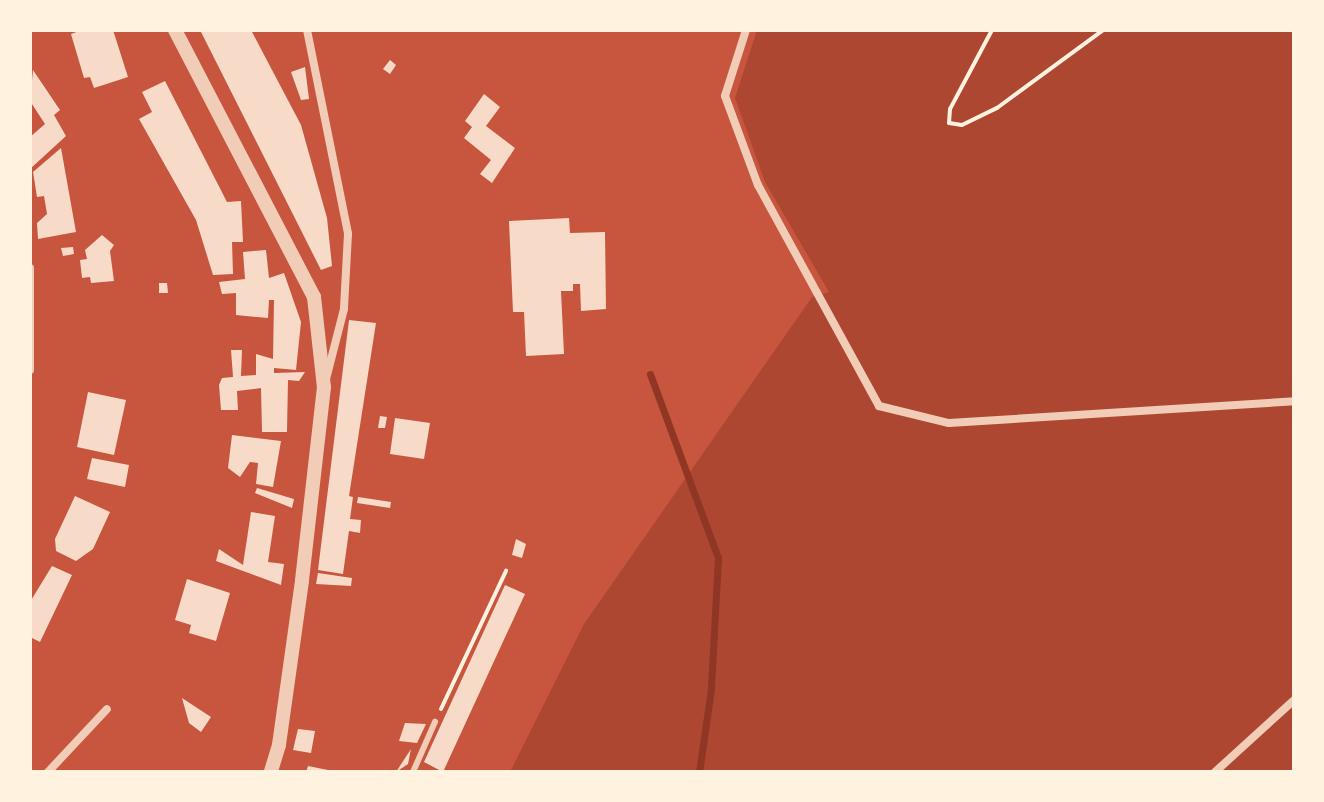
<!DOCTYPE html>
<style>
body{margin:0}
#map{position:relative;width:1324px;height:802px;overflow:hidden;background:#c8553d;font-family:Poppins,sans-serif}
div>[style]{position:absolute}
.green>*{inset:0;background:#ae4732}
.stream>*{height:7px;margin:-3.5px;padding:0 3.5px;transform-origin:3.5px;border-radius:3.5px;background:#8f3625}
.building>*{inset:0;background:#f7dbc8}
.path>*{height:4px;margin:-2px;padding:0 2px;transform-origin:2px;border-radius:2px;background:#fff3e0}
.service>*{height:6px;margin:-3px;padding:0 3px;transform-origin:3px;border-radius:3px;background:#f1ccb7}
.minor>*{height:8px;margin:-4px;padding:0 4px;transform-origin:4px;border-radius:4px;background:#f1ccb7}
.tertiary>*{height:14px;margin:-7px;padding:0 7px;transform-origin:7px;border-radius:7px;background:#f1ccb7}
span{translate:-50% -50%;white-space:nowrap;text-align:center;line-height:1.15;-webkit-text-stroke:8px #fff3e0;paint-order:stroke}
.frame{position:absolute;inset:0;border:32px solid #fff3e0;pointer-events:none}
</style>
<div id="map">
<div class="green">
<i style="clip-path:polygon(757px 30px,1294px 30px,1294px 772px,510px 772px,584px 624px,812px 297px,829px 292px,765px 182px,735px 98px)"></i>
</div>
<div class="stream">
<i style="left:650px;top:374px;width:196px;rotate:69.7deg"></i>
<i style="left:718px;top:558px;width:131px;rotate:93.1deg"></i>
<i style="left:711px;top:689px;width:84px;rotate:98.2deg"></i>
</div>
<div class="building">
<i style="clip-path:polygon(82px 30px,113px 30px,128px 77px,94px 88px,90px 77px,84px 78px,71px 34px)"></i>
<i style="clip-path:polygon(200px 30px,251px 30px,301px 125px,327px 218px,332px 266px,321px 270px)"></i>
<i style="clip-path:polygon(390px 60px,396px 65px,390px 74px,383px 69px)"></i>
<i style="clip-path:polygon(305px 67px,309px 99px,301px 100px,291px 72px)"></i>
<i style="clip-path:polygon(33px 70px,60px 110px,54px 115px,66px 136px,30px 169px,30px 137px,45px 124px,30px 101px)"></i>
<i style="clip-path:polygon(165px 81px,227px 202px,241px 201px,243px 242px,232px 242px,233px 274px,213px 275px,196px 220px,139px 119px,152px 112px,142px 92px)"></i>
<i style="clip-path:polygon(484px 94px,500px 107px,486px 126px,515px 148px,492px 183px,480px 174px,491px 160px,464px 138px,472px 127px,465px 121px)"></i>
<i style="clip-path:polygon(61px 148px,76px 232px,38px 239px,37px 223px,47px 214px,44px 196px,37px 197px,33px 172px)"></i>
<i style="clip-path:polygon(569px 218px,570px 233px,605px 232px,606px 309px,581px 311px,580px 284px,573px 284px,573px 291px,561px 291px,564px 354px,526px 356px,524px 312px,513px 312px,509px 221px)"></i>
<i style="clip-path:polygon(102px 235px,114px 245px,110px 251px,114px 281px,91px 283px,90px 277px,82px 278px,80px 260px,87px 259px,85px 250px)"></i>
<i style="clip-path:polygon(73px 247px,74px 254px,63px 256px,61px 248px)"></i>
<i style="clip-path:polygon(266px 250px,269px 278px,284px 273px,301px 322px,296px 370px,274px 368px,274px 373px,305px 372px,299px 381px,288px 380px,287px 432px,262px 432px,261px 388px,237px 391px,238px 410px,221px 410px,219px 385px,222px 378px,233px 377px,231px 350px,242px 350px,241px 376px,256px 375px,256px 354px,273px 359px,274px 300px,269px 300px,268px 318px,236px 315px,236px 293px,222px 294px,219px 282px,245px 279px,243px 252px)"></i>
<i style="clip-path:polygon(159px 283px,167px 283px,168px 293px,159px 293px)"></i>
<i style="clip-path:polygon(349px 320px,376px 323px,349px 496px,353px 497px,350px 519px,361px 520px,360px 533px,349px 531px,343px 574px,318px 570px)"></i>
<i style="clip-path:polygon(88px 392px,126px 400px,114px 455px,77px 447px)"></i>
<i style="clip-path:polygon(380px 416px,387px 417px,385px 428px,378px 428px)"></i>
<i style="clip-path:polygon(395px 418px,430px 423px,424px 459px,390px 454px)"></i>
<i style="clip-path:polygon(232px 435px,281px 441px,273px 487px,256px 484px,258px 463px,250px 462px,240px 477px,228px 468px)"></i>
<i style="clip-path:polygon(92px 458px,129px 465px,125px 487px,87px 479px)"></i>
<i style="clip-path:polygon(257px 488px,294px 499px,292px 508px,255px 493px)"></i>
<i style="clip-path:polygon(75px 496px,110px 512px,93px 549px,76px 561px,56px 551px,55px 539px)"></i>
<i style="clip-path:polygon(358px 497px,391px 502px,390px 508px,357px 503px)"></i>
<i style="clip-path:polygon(251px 512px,275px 516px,268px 562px,284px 564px,281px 585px,216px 561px,219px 549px,243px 565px)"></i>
<i style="clip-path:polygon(516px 539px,526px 544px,522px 558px,512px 555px)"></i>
<i style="clip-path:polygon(52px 566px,72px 575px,40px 642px,30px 637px,30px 602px)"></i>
<i style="clip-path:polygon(318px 573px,352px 578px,351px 586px,316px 584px)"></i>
<i style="clip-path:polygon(187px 579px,230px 593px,216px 641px,189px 633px,191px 625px,175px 620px)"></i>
<i style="clip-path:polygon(505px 585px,525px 594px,443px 772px,424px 762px)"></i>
<i style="clip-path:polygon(182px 698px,211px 717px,201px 732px,189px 723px)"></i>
<i style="clip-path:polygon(405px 723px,426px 724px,417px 743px,399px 741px)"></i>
<i style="clip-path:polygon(298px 729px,315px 731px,311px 753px,293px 750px)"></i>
<i style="clip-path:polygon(411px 749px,408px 764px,396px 772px)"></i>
<i style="clip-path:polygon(308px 766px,333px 771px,333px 772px,306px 772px)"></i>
</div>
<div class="path">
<i style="left:992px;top:30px;width:89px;rotate:118deg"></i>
<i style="left:950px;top:109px;width:14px;rotate:94deg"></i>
<i style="left:949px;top:123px;width:13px;rotate:9deg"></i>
<i style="left:962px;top:125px;width:39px;rotate:-26deg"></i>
<i style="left:997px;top:108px;width:132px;rotate:-36.3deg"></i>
<i style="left:441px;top:709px;width:153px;rotate:-64.8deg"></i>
</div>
<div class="service">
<i style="left:413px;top:772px;width:55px;rotate:-66.3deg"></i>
</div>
<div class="minor">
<i style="left:307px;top:30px;width:208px;rotate:78.6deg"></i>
<i style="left:348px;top:234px;width:75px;rotate:93.1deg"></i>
<i style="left:344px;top:309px;width:72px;rotate:104.4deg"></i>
<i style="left:746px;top:30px;width:69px;rotate:107.7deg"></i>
<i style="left:725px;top:96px;width:95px;rotate:69.7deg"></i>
<i style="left:758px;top:185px;width:252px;rotate:61.3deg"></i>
<i style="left:879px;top:406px;width:72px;rotate:13.7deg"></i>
<i style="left:949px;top:423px;width:346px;rotate:-3.6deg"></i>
<i style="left:30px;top:268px;width:102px;rotate:90deg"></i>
<i style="left:48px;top:772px;width:86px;rotate:-46.9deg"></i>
<i style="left:1215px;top:772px;width:107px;rotate:-42.3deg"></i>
</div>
<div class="tertiary">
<i style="left:175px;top:30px;width:301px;rotate:62.5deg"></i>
<i style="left:314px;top:297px;width:91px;rotate:83.7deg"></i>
<i style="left:324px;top:387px;width:195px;rotate:96.5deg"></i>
<i style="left:302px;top:581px;width:166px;rotate:98deg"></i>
<i style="left:279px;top:745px;width:28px;rotate:107deg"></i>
</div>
<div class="frame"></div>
</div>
